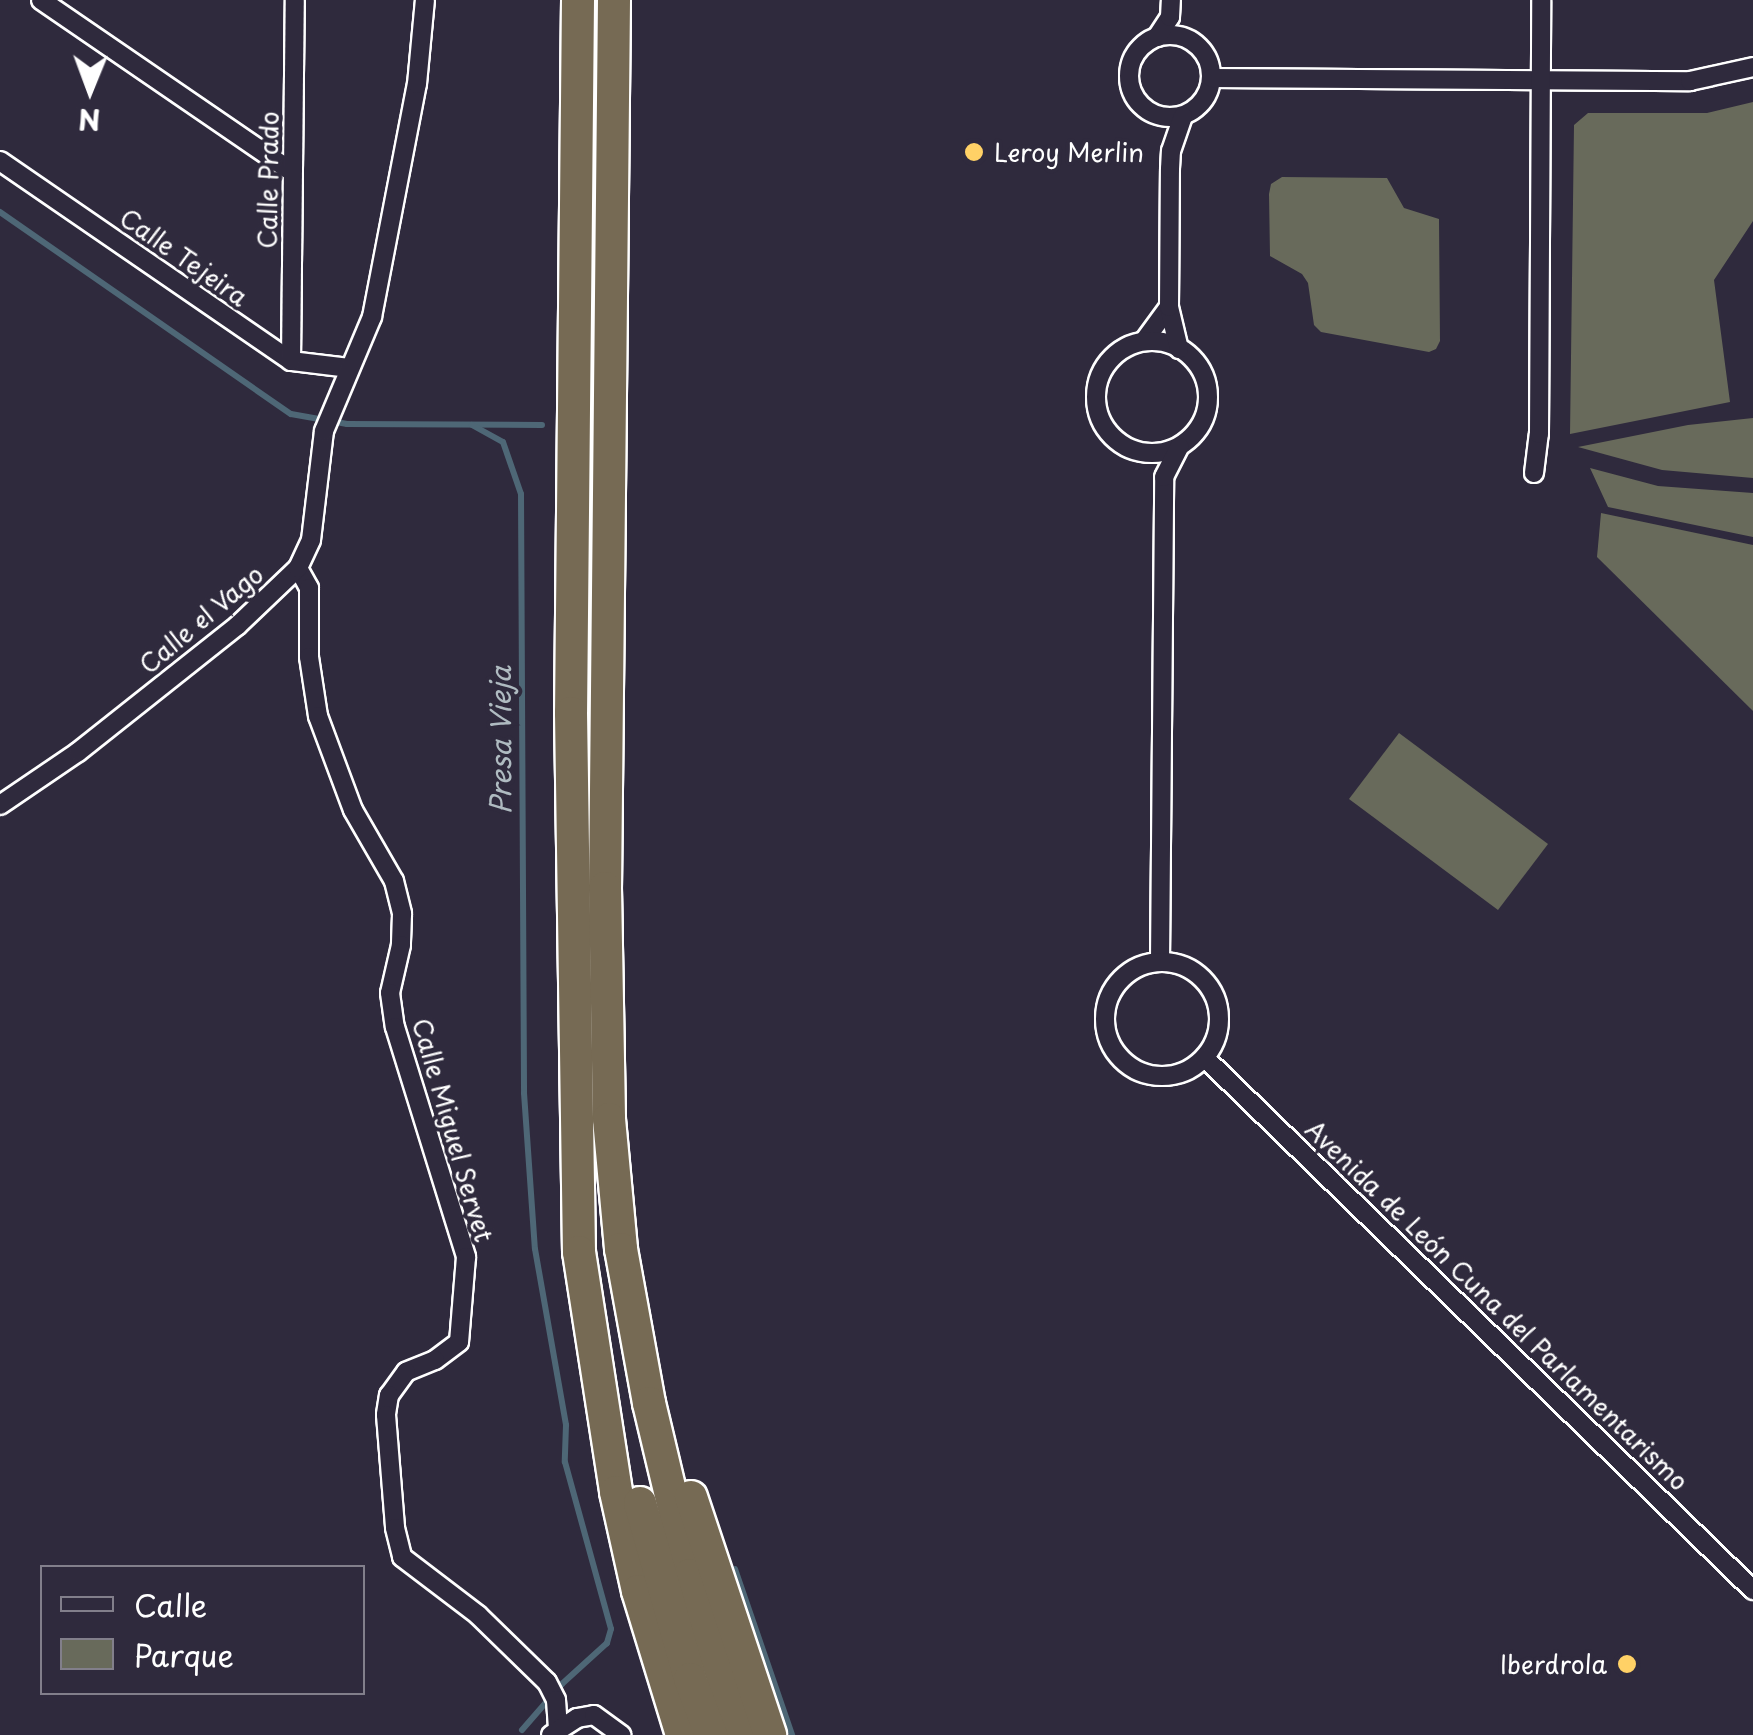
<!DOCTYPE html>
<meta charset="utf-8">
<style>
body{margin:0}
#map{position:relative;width:1753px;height:1735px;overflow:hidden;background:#2f2a3d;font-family:"Playpen Sans",sans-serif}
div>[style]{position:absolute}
.green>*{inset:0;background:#686a5b}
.stream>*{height:6px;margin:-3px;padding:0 3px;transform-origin:3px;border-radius:3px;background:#4e6776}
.roads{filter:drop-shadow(2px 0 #fff) drop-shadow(-2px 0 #fff) drop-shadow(0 2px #fff) drop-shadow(0 -2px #fff)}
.street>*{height:18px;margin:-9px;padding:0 9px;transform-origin:9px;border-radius:9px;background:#2f2a3d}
.street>.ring{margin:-9px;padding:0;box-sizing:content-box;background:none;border:18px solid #2f2a3d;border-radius:50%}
.highway>*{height:32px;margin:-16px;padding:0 16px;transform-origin:16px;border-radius:16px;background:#766a54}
.dots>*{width:28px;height:28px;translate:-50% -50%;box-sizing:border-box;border:5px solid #2f2a3d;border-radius:50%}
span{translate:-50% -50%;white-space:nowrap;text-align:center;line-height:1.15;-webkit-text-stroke:8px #2f2a3d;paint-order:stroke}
.poi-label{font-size:25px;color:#fff}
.left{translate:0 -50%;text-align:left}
.right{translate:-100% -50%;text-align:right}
.street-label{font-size:25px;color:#fff}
.water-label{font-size:28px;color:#afbbc1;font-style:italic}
.legend{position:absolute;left:40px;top:1565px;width:325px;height:130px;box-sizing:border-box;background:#2f2a3d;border:2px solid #827f8b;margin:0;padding:12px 18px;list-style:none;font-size:30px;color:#fff}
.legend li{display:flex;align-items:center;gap:20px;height:50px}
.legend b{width:50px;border:2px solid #827f8b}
.north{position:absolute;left:40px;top:40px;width:100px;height:100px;-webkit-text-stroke:8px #2f2a3d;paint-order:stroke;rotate:181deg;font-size:28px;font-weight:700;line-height:40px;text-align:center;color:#fff}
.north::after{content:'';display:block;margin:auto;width:35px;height:45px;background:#fff;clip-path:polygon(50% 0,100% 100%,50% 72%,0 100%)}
</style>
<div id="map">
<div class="green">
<i style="clip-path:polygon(1753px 102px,1753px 221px,1714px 280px,1730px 402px,1570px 434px,1574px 125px,1588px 113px,1707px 113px)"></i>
<i style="clip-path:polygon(1282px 177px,1387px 178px,1404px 208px,1439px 219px,1440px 341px,1436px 349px,1429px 352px,1321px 332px,1314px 325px,1308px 283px,1302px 274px,1270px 256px,1269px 194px,1271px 184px)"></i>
<i style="clip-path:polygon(1753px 418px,1753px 478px,1662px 470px,1578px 447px,1688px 425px)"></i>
<i style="clip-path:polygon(1590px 468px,1658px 486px,1753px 493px,1753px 537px,1608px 507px)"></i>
<i style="clip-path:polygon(1601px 513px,1753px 545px,1753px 711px,1597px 557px)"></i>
<i style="clip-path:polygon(1399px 733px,1548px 844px,1498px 910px,1349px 799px)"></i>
</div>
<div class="stream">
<i style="left:0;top:212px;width:354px;rotate:34.8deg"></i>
<i style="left:291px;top:414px;width:57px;rotate:10.1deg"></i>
<i style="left:347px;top:424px;width:195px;rotate:0.3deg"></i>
<i style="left:472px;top:425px;width:35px;rotate:29deg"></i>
<i style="left:503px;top:442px;width:55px;rotate:70.9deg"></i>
<i style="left:521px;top:494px;width:599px;rotate:89.71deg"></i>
<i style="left:524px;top:1093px;width:156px;rotate:86deg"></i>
<i style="left:535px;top:1249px;width:179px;rotate:80deg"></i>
<i style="left:566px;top:1425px;width:37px;rotate:92deg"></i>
<i style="left:565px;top:1462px;width:173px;rotate:74.6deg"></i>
<i style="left:611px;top:1629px;width:15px;rotate:106deg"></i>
<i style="left:607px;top:1643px;width:61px;rotate:137.7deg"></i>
<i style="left:562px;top:1684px;width:61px;rotate:131deg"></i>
<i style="left:735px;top:1569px;width:176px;rotate:71deg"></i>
</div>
<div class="roads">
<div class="street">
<i style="left:41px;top:0;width:304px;rotate:34.4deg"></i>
<i class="ring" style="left:1129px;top:35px;width:64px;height:64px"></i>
<i style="left:1157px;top:37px;width:24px;rotate:-57deg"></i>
<i style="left:1170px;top:17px;width:17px;rotate:-87deg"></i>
<i style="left:1212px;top:78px;width:478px;rotate:0.4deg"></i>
<i style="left:1690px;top:81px;width:65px;rotate:-12.5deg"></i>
<i style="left:0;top:161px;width:353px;rotate:34.5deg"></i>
<i style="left:291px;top:361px;width:58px;rotate:6.9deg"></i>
<i style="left:1144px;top:341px;width:42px;rotate:-53.7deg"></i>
<i class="ring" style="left:1096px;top:341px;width:94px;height:94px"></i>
<i style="left:1179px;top:349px;width:43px;rotate:-103.4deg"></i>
<i style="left:1169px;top:307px;width:138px;rotate:-89.6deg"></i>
<i style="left:1170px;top:169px;width:18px;rotate:-87deg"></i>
<i style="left:1171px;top:151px;width:37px;rotate:-71deg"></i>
<i style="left:291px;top:361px;width:361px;rotate:-89.4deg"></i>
<i style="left:1534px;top:473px;width:39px;rotate:-83deg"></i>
<i style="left:1539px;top:434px;width:434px;rotate:-89.7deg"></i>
<i style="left:298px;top:568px;width:23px;rotate:61deg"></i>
<i style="left:309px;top:588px;width:69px;rotate:90deg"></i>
<i style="left:309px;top:657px;width:60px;rotate:81.3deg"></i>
<i style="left:318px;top:716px;width:100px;rotate:69.6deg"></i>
<i style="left:353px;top:810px;width:82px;rotate:60deg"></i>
<i style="left:394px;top:881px;width:34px;rotate:76deg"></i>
<i style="left:402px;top:914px;width:31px;rotate:92deg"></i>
<i style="left:401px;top:945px;width:49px;rotate:102.9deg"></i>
<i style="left:390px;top:993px;width:34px;rotate:82deg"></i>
<i style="left:395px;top:1027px;width:241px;rotate:72.8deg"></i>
<i style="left:466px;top:1257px;width:85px;rotate:94.7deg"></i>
<i style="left:459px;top:1342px;width:30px;rotate:143deg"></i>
<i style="left:435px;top:1360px;width:31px;rotate:158deg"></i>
<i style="left:406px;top:1372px;width:29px;rotate:126deg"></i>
<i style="left:389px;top:1395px;width:20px;rotate:99deg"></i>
<i style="left:386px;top:1415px;width:113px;rotate:85.4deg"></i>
<i style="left:395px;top:1528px;width:30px;rotate:76deg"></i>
<i style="left:402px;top:1557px;width:96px;rotate:37.3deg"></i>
<i style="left:478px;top:1615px;width:96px;rotate:44.2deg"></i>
<i style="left:547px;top:1682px;width:20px;rotate:63deg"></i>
<i style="left:556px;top:1700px;width:27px;rotate:86deg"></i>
<i style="left:0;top:805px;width:94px;rotate:-34.2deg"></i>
<i style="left:78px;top:752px;width:203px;rotate:-38.4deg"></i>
<i style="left:237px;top:626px;width:84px;rotate:-43.6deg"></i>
<i style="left:298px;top:568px;width:31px;rotate:-65deg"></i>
<i style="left:311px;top:540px;width:110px;rotate:-83.2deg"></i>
<i style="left:324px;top:431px;width:124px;rotate:-67.2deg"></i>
<i style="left:372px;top:317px;width:237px;rotate:-79.1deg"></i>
<i style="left:417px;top:84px;width:84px;rotate:-84.6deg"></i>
<i style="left:1160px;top:961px;width:484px;rotate:-89.5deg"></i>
<i style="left:1164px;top:477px;width:34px;rotate:-63deg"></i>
<i class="ring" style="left:1105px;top:962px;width:96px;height:96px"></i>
<i style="left:1205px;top:1058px;width:764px;rotate:44.15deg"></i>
<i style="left:551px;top:1735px;width:31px;rotate:-33deg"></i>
<i style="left:577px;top:1718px;width:17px;rotate:-10deg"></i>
<i style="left:594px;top:1715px;width:34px;rotate:36deg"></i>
</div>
<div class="highway">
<i style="left:578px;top:0;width:713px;rotate:90.56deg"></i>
<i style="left:571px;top:713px;width:539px;rotate:89.15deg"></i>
<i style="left:579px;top:1252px;width:243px;rotate:81.2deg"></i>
<i style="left:616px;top:1492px;width:101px;rotate:77.5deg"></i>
<i style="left:638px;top:1591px;width:151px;rotate:73deg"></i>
<i style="left:614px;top:0;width:888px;rotate:90.58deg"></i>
<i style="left:605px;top:888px;width:231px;rotate:89deg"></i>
<i style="left:609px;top:1119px;width:131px;rotate:84.7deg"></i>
<i style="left:621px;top:1249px;width:157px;rotate:79.7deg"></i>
<i style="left:649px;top:1403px;width:177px;rotate:76.6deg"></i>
<i style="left:690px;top:1575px;width:168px;rotate:72.3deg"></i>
<i style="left:691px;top:1497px;width:251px;rotate:71.6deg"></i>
<i style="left:640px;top:1503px;width:183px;rotate:74.1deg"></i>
<i style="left:690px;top:1679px;width:60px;rotate:69.4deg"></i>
</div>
</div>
<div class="dots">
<i style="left:974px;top:152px;background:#ffd166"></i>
<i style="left:1627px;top:1664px;background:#ffd166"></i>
</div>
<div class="poi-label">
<span class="left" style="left:994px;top:152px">Leroy Merlin</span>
<span class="right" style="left:1607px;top:1664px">Iberdrola</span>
</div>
<div class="street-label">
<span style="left:268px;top:180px;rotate:-89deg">Calle Prado</span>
<span style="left:184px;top:257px;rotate:35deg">Calle Tejeira</span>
<span style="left:201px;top:619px;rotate:-40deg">Calle el Vago</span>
<span style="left:453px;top:1130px;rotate:74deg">Calle Miguel Servet</span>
<span style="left:1497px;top:1305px;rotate:44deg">Avenida de León Cuna del Parlamentarismo</span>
</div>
<div class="water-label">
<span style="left:500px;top:740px;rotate:-90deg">Presa Vieja</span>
</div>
<ul class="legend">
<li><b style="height:12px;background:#2f2a3d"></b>Calle</li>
<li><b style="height:28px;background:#686a5b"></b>Parque</li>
</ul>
<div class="north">N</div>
</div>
